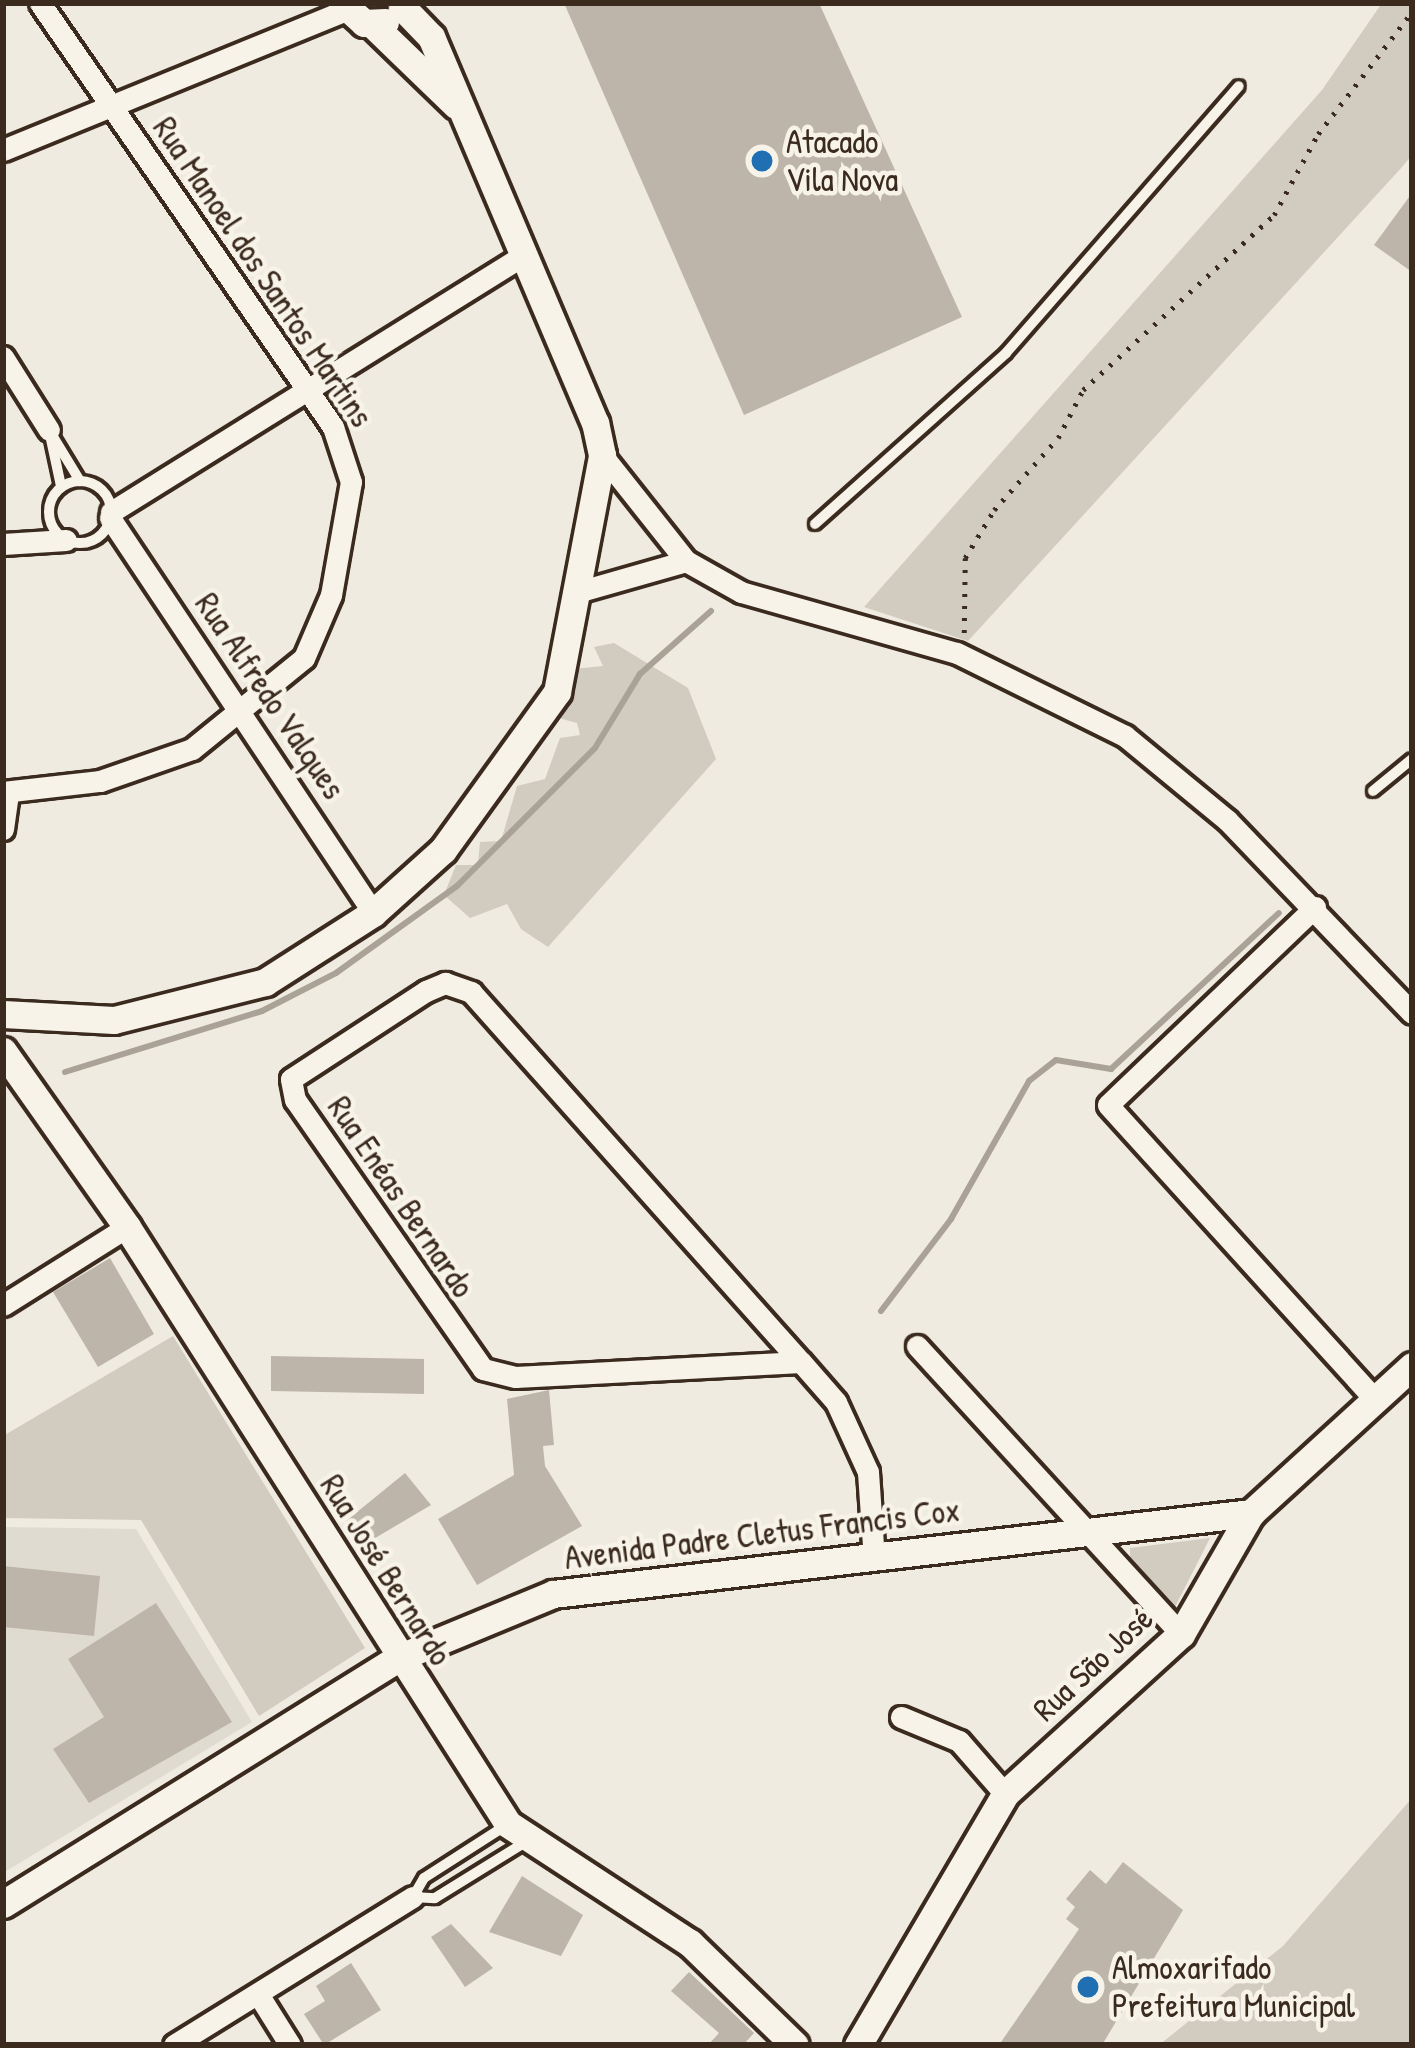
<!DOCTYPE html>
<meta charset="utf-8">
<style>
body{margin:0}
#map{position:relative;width:1415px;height:2048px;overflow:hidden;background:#efebe0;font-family:"Patrick Hand",sans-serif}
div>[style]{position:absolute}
.built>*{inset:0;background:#e0dbd0}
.green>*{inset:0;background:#d1cbc0}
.stream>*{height:6px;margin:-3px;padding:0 3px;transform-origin:3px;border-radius:3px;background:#aaa296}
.building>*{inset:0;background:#bdb5aa}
.path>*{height:4.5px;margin-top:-2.25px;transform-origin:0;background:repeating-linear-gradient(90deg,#3b2a1e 0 3px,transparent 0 12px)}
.roads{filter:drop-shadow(3px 0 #3b2a1e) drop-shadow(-3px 0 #3b2a1e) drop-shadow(0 3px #3b2a1e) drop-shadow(0 -3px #3b2a1e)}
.service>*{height:10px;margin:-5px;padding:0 5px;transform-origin:5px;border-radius:5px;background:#f7f3e8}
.service>.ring{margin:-5px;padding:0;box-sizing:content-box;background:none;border:10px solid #f7f3e8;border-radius:50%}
.minor>*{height:21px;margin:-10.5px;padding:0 10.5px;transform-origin:10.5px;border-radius:10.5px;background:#f7f3e8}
.tertiary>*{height:27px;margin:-13.5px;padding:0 13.5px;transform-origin:13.5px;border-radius:13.5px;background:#f7f3e8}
.dots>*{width:33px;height:33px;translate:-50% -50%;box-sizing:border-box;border:6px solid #f7f3e8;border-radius:50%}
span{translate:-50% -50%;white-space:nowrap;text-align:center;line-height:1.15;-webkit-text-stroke:9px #f7f3e8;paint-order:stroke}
.poi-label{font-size:33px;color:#3b2a1e}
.left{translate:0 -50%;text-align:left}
.street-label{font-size:33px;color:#3b2a1e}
.frame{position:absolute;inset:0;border:6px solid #3b2a1e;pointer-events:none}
</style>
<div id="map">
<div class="built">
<i style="clip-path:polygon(3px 1527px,136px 1529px,252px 1722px,3px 1873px)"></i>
</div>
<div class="green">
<i style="clip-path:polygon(1382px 3px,1412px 3px,1412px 155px,1403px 166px,968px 641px,864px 607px,1322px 90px)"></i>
<i style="clip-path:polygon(614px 643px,688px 688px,716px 759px,548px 947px,521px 929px,507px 904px,470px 918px,444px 895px,456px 865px,478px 865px,480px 842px,501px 841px,517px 786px,545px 779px,560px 738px,580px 735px,577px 723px,555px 717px,573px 669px,603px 666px,594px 647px)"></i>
<i style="clip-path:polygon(173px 1336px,365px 1648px,259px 1716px,141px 1520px,3px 1518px,3px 1436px)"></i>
<i style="clip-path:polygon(1210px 1538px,1175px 1607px,1130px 1557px,1130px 1548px)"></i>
<i style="clip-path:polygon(1412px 1798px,1412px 2045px,1159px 2045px,1283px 1946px)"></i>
</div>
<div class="stream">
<i style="left:65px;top:1072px;width:206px;rotate:-17.2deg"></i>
<i style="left:262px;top:1011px;width:83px;rotate:-27.2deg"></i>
<i style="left:336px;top:973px;width:149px;rotate:-35.7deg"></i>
<i style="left:457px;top:886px;width:195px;rotate:-45deg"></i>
<i style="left:595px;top:748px;width:87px;rotate:-58.7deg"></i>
<i style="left:640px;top:674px;width:95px;rotate:-41.6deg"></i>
<i style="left:881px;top:1311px;width:116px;rotate:-52.7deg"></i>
<i style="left:951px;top:1219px;width:159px;rotate:-60.5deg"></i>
<i style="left:1029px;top:1081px;width:34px;rotate:-38deg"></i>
<i style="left:1056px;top:1060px;width:56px;rotate:9.3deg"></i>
<i style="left:1111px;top:1069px;width:229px;rotate:-42.9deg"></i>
</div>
<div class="building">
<i style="clip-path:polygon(564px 3px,819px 3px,962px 317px,744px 415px)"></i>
<i style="clip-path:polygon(1412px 193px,1412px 272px,1374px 245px)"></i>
<i style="clip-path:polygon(110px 1258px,154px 1334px,98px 1367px,53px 1292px)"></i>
<i style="clip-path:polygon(271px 1356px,424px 1359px,424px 1394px,271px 1391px)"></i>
<i style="clip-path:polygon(549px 1390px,554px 1445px,543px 1446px,545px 1466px,582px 1526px,477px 1585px,438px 1519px,514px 1475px,507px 1399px)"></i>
<i style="clip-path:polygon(405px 1473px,431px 1505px,365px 1544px,346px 1521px)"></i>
<i style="clip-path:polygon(3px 1566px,100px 1576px,94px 1636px,3px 1627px)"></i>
<i style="clip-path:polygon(156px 1603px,232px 1722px,89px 1803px,53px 1749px,104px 1717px,68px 1659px)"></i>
<i style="clip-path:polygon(1123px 1862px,1183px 1910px,1102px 2045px,999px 2045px,1079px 1929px,1066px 1919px,1075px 1907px,1066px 1899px,1090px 1870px,1106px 1884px)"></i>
<i style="clip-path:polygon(522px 1876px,583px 1915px,561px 1956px,489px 1932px)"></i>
<i style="clip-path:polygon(451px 1924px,493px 1968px,465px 1987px,431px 1937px)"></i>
<i style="clip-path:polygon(351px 1963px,381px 2010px,324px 2045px,304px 2014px,325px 2001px,316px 1986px)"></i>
<i style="clip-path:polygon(689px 1972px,754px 2033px,743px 2045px,708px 2045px,719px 2033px,671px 1991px)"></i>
</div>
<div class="path">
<i style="left:964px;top:633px;width:75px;rotate:-89.2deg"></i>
<i style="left:965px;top:558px;width:56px;rotate:-58.9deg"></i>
<i style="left:994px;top:510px;width:96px;rotate:-48.4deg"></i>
<i style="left:1058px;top:438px;width:54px;rotate:-62.5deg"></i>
<i style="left:1083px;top:390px;width:259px;rotate:-42.5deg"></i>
<i style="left:1274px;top:215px;width:92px;rotate:-61.5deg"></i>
<i style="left:1318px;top:134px;width:154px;rotate:-52.4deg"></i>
</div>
<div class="roads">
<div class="service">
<i class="ring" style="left:49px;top:481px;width:52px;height:52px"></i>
<i style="left:61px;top:486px;width:57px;rotate:-102.1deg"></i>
<i style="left:49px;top:430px;width:60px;rotate:58.7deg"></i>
<i style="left:815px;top:524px;width:256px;rotate:-41.8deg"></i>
<i style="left:1006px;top:353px;width:354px;rotate:-48.9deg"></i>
<i style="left:1373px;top:791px;width:50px;rotate:-39.4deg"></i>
<i style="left:505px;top:1826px;width:96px;rotate:147.3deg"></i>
<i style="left:424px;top:1878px;width:22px;rotate:120deg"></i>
<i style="left:413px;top:1897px;width:22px;rotate:3deg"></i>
<i style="left:435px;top:1898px;width:105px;rotate:-31.7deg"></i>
</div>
<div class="minor">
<i style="left:3px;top:150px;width:370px;rotate:-22.2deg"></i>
<i style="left:3px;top:357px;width:86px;rotate:57.8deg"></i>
<i style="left:111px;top:512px;width:486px;rotate:-31.9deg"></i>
<i style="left:110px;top:518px;width:475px;rotate:56.3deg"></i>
<i style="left:3px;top:544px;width:63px;rotate:-3.6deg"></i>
<i style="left:686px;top:561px;width:63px;rotate:29.4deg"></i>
<i style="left:741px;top:592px;width:224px;rotate:15.8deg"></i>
<i style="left:957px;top:653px;width:187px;rotate:26.3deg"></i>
<i style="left:1125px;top:736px;width:132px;rotate:39.5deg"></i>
<i style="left:1227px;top:820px;width:267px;rotate:46.2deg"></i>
<i style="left:581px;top:591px;width:109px;rotate:-15.9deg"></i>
<i style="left:686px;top:561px;width:135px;rotate:-128.4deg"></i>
<i style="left:3px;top:792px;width:98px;rotate:-6.5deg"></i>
<i style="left:100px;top:781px;width:97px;rotate:-19.2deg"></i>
<i style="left:192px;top:749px;width:144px;rotate:-39.1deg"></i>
<i style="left:304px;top:658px;width:69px;rotate:-66.8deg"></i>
<i style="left:331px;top:595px;width:115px;rotate:-80deg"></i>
<i style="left:351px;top:482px;width:58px;rotate:-108.1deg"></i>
<i style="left:333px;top:427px;width:515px;rotate:-124.65deg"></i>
<i style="left:3px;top:829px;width:36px;rotate:-82deg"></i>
<i style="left:1315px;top:907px;width:286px;rotate:136.3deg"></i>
<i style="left:1108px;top:1105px;width:397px;rotate:47.8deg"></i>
<i style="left:3px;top:1305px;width:146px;rotate:-32.2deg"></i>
<i style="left:917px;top:1346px;width:391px;rotate:47.5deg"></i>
<i style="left:801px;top:1362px;width:286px;rotate:177deg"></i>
<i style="left:515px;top:1377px;width:33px;rotate:-166deg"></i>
<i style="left:483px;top:1369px;width:328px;rotate:-124.9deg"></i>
<i style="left:295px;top:1100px;width:21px;rotate:-101deg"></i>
<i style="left:291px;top:1079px;width:161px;rotate:-33.1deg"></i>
<i style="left:426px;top:991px;width:21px;rotate:-23deg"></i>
<i style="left:445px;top:983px;width:28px;rotate:19deg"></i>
<i style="left:471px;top:992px;width:496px;rotate:48.3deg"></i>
<i style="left:801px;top:1362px;width:53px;rotate:48.8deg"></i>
<i style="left:836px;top:1402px;width:77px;rotate:65.4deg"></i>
<i style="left:868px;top:1472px;width:87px;rotate:86.1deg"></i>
<i style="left:901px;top:1717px;width:63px;rotate:22.5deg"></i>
<i style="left:959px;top:1741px;width:70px;rotate:49deg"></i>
<i style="left:258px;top:1994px;width:60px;rotate:57.9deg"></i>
<i style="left:174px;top:2045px;width:281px;rotate:-31.8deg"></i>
</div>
<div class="tertiary">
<i style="left:342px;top:3px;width:30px;rotate:42deg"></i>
<i style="left:364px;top:23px;width:21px;rotate:-3deg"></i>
<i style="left:371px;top:23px;width:118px;rotate:44deg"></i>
<i style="left:3px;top:1014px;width:111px;rotate:3.1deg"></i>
<i style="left:114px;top:1020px;width:156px;rotate:-14.1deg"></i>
<i style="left:265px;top:982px;width:128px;rotate:-32.6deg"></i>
<i style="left:373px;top:913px;width:94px;rotate:-42deg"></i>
<i style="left:443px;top:850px;width:195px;rotate:-54.2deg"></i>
<i style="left:557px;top:692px;width:241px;rotate:-79.2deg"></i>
<i style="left:602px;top:455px;width:33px;rotate:-102deg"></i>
<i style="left:595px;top:423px;width:419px;rotate:-113deg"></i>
<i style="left:431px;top:37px;width:42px;rotate:-134deg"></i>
<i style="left:3px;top:1051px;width:215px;rotate:54.8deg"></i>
<i style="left:127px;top:1227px;width:708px;rotate:57.45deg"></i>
<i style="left:508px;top:1824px;width:217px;rotate:33.2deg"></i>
<i style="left:690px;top:1943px;width:146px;rotate:44.2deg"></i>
<i style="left:3px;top:1904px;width:465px;rotate:-31.9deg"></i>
<i style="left:398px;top:1658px;width:168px;rotate:-22.4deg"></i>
<i style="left:553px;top:1594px;width:703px;rotate:-6.62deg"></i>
<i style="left:858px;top:2045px;width:291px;rotate:-59.6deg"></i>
<i style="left:1005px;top:1794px;width:238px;rotate:-42.3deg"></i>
<i style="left:1181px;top:1634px;width:140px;rotate:-60deg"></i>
<i style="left:1251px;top:1513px;width:218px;rotate:-42.4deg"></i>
</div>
</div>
<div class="dots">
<i style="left:762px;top:161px;background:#1f6fb2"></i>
<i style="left:1088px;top:1987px;background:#1f6fb2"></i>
</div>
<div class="poi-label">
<span class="left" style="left:786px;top:161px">Atacado<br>Vila Nova</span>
<span class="left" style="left:1112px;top:1987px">Almoxarifado<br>Prefeitura Municipal</span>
</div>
<div class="street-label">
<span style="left:263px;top:272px;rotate:56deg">Rua Manoel dos Santos Martins</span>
<span style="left:270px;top:696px;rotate:56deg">Rua Alfredo Valques</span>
<span style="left:401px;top:1197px;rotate:56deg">Rua Enéas Bernardo</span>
<span style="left:762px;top:1534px;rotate:-7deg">Avenida Padre Cletus Francis Cox</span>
<span style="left:386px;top:1570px;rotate:58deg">Rua José Bernardo</span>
<span style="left:1093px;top:1664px;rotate:-43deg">Rua São José</span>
</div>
<div class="frame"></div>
</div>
